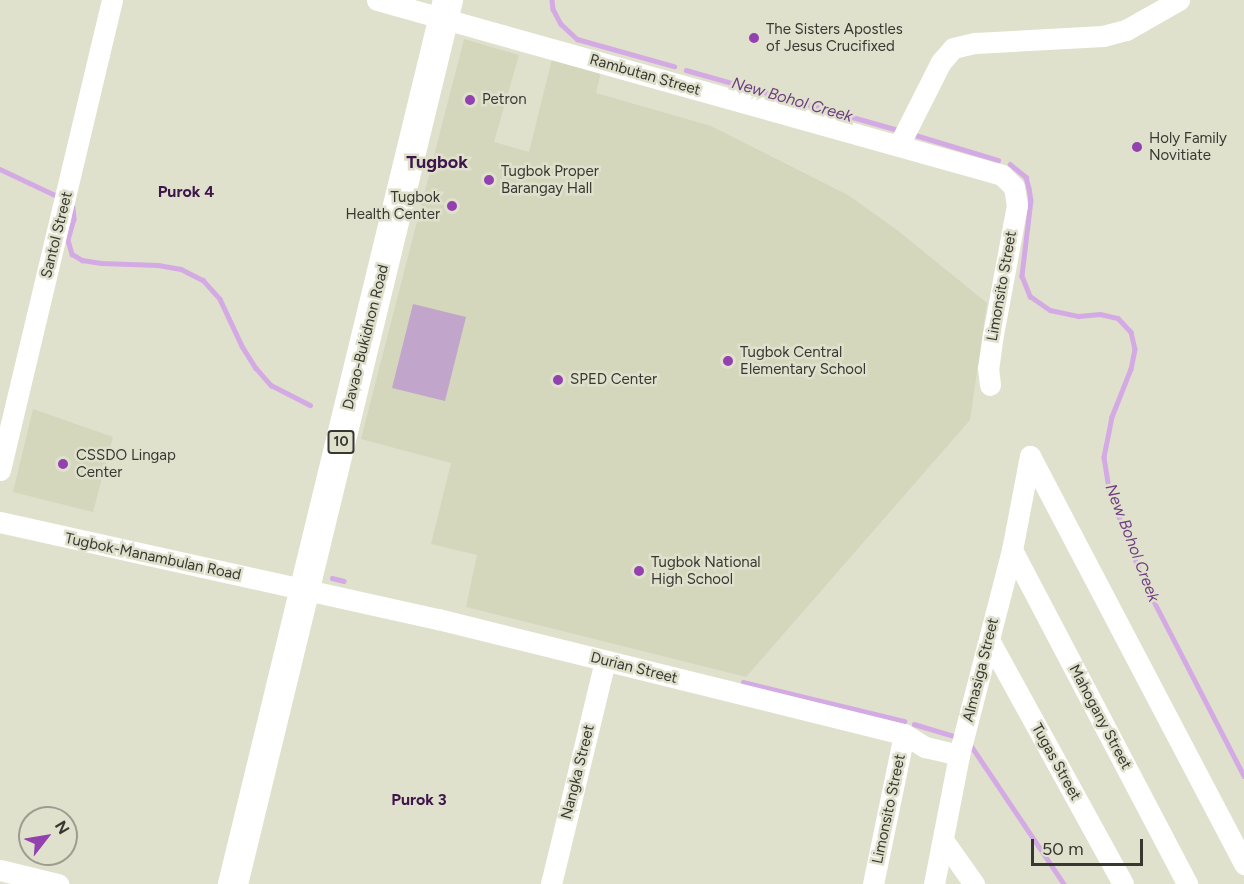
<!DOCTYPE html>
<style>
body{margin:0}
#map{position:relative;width:1244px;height:884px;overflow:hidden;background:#dfe1cd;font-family:Figtree,sans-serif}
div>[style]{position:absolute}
.built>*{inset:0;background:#d4d7bc}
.green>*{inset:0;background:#c1a5cb}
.stream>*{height:4.5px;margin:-2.25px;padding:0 2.25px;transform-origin:2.25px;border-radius:2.25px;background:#d4aae4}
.minor>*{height:21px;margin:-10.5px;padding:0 10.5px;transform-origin:10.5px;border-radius:10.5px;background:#fff}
.highway>*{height:30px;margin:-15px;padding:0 15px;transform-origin:15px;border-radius:15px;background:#fff}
.dots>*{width:16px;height:16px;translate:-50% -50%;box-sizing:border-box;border:3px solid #dfe1cd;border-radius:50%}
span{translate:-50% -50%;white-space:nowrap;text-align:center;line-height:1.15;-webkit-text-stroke:5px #dfe1cd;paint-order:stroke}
.shield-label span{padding:2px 4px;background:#dfe1cd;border:2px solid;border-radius:4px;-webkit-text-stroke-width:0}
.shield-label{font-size:14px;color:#383831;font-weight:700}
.poi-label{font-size:15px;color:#383831}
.left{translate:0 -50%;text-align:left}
.right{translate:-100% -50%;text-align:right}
.street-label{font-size:15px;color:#383831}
.water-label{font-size:16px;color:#713d83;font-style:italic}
.neighbourhood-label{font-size:16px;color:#3e164b;font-weight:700}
.quarter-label{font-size:18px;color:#3e164b;font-weight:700}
.north{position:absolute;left:18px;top:806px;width:60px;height:60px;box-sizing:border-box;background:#dfe1cd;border:2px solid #9c9d8f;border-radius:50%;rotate:59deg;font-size:16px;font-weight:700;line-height:24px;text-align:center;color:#383831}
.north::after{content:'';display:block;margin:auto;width:21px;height:27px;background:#9341af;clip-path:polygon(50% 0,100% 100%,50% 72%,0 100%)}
.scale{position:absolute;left:1031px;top:839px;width:112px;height:27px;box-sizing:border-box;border:3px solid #383831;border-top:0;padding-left:8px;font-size:18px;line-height:21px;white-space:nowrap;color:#383831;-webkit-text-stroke:4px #dfe1cd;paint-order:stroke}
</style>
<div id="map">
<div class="built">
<i style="clip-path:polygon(464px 39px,519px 55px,494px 142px,529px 152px,553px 55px,602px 68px,596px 93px,711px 126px,848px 195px,897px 230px,987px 303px,970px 420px,746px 677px,466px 607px,477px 555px,431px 544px,451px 463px,361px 439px)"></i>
<i style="clip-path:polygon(33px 409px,113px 437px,93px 512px,13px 492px)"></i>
</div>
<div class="green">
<i style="clip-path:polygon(413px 304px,466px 317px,445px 401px,392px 388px)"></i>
</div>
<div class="stream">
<i style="left:552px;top:0;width:9px;rotate:84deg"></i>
<i style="left:553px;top:9px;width:17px;rotate:62deg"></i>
<i style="left:561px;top:24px;width:22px;rotate:43deg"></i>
<i style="left:577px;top:39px;width:101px;rotate:15.6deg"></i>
<i style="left:686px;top:70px;width:220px;rotate:15.8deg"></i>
<i style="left:912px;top:134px;width:90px;rotate:16.8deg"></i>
<i style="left:1010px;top:164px;width:21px;rotate:39deg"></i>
<i style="left:1026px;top:177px;width:11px;rotate:75deg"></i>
<i style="left:1029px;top:188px;width:12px;rotate:81deg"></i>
<i style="left:1031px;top:200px;width:77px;rotate:96.8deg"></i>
<i style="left:1022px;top:276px;width:22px;rotate:68deg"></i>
<i style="left:1030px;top:296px;width:24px;rotate:35deg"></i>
<i style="left:1050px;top:310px;width:29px;rotate:12deg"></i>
<i style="left:1078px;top:316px;width:22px;rotate:-5deg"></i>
<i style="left:1100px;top:314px;width:18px;rotate:13deg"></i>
<i style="left:1118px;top:318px;width:19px;rotate:47deg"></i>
<i style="left:1131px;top:332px;width:17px;rotate:77deg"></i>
<i style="left:1135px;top:349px;width:20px;rotate:101deg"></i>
<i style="left:1131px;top:369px;width:52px;rotate:111.6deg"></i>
<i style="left:1112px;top:417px;width:41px;rotate:101.3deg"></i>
<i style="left:1104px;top:457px;width:36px;rotate:81deg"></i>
<i style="left:1110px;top:493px;width:95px;rotate:69.1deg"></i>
<i style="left:1144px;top:582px;width:218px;rotate:62.7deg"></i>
<i style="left:0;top:169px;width:61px;rotate:25.3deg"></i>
<i style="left:73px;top:207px;width:12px;rotate:85deg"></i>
<i style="left:74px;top:219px;width:22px;rotate:106deg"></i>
<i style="left:68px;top:240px;width:15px;rotate:74deg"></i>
<i style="left:72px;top:254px;width:12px;rotate:31deg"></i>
<i style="left:82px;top:260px;width:19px;rotate:9deg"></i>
<i style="left:101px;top:263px;width:57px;rotate:2deg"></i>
<i style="left:158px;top:265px;width:23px;rotate:10deg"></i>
<i style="left:181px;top:269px;width:25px;rotate:27deg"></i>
<i style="left:203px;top:280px;width:25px;rotate:48deg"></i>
<i style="left:220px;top:299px;width:52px;rotate:64.9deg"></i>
<i style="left:242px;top:346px;width:26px;rotate:58deg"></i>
<i style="left:256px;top:368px;width:23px;rotate:49deg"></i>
<i style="left:271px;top:385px;width:44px;rotate:27.1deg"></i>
<i style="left:332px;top:578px;width:12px;rotate:14deg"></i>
<i style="left:743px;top:682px;width:166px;rotate:13.6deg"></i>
<i style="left:914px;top:724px;width:45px;rotate:16.8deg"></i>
<i style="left:970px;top:744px;width:169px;rotate:56.1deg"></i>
</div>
<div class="minor">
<i style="left:377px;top:0;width:649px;rotate:15.64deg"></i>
<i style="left:1002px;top:175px;width:17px;rotate:45deg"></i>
<i style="left:1014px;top:187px;width:18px;rotate:81deg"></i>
<i style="left:1017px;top:205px;width:131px;rotate:100.5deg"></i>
<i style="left:993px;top:334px;width:34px;rotate:98deg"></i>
<i style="left:988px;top:368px;width:17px;rotate:83deg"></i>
<i style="left:899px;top:145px;width:93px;rotate:-63.2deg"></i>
<i style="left:941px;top:62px;width:18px;rotate:-49deg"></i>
<i style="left:953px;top:48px;width:23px;rotate:-13deg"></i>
<i style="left:975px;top:43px;width:128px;rotate:-3.1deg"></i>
<i style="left:1103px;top:36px;width:24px;rotate:-15deg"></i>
<i style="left:1126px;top:30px;width:61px;rotate:-29.5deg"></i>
<i style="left:1030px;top:456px;width:461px;rotate:62.3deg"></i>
<i style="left:0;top:470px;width:483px;rotate:-76.6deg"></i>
<i style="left:0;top:522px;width:449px;rotate:12.5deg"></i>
<i style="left:438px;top:619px;width:480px;rotate:13.9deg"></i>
<i style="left:904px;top:734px;width:25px;rotate:32deg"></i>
<i style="left:925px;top:747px;width:35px;rotate:13deg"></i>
<i style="left:1012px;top:550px;width:377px;rotate:62.3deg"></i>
<i style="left:989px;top:640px;width:278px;rotate:61.2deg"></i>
<i style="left:943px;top:840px;width:54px;rotate:54.8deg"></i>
<i style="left:0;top:870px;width:60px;rotate:13.6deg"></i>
<i style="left:551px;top:884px;width:230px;rotate:-76.4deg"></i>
<i style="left:873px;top:884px;width:153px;rotate:-78.3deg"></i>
<i style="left:934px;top:884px;width:131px;rotate:-79deg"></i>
<i style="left:959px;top:755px;width:212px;rotate:-75.5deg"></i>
<i style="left:1012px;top:550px;width:96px;rotate:-79.2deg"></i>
</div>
<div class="highway">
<i style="left:233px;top:884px;width:910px;rotate:-76.33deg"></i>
</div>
<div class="dots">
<i style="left:754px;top:38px;background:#9341af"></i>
<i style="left:470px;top:100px;background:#9341af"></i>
<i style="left:1137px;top:147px;background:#9341af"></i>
<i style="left:489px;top:180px;background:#9341af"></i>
<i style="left:452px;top:206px;background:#9341af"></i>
<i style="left:728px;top:361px;background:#9341af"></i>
<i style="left:558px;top:380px;background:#9341af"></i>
<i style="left:63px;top:464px;background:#9341af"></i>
<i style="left:639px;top:571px;background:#9341af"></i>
</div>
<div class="shield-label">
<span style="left:341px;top:442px">10</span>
</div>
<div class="poi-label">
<span class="left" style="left:766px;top:38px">The Sisters Apostles<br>of Jesus Crucifixed</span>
<span class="left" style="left:482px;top:100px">Petron</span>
<span class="left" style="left:1149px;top:147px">Holy Family<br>Novitiate</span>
<span class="left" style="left:501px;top:180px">Tugbok Proper<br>Barangay Hall</span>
<span class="right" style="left:440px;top:206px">Tugbok<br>Health Center</span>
<span class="left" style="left:740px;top:361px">Tugbok Central<br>Elementary School</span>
<span class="left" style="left:570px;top:380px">SPED Center</span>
<span class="left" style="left:76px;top:464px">CSSDO Lingap<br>Center</span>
<span class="left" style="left:651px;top:571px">Tugbok National<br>High School</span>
</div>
<div class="street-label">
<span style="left:645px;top:75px;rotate:16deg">Rambutan Street</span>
<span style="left:57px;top:235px;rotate:-76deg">Santol Street</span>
<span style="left:1002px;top:286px;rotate:-80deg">Limonsito Street</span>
<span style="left:366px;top:337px;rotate:-76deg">Davao-Bukidnon Road</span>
<span style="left:153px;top:557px;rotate:12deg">Tugbok-Manambulan Road</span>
<span style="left:634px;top:668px;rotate:14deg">Durian Street</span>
<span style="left:981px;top:670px;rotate:-76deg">Almasiga Street</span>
<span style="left:1100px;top:717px;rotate:62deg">Mahogany Street</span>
<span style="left:1056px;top:762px;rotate:61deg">Tugas Street</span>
<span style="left:578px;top:772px;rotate:-76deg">Nangka Street</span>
<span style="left:889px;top:809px;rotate:-78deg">Limonsito Street</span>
</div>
<div class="water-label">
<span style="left:792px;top:100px;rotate:16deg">New Bohol Creek</span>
<span style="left:1132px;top:543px;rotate:69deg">New Bohol Creek</span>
</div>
<div class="neighbourhood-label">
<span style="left:186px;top:192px">Purok 4</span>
<span style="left:419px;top:800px">Purok 3</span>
</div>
<div class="quarter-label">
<span style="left:437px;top:162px">Tugbok</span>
</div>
<div class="north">N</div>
<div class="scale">50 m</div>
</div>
